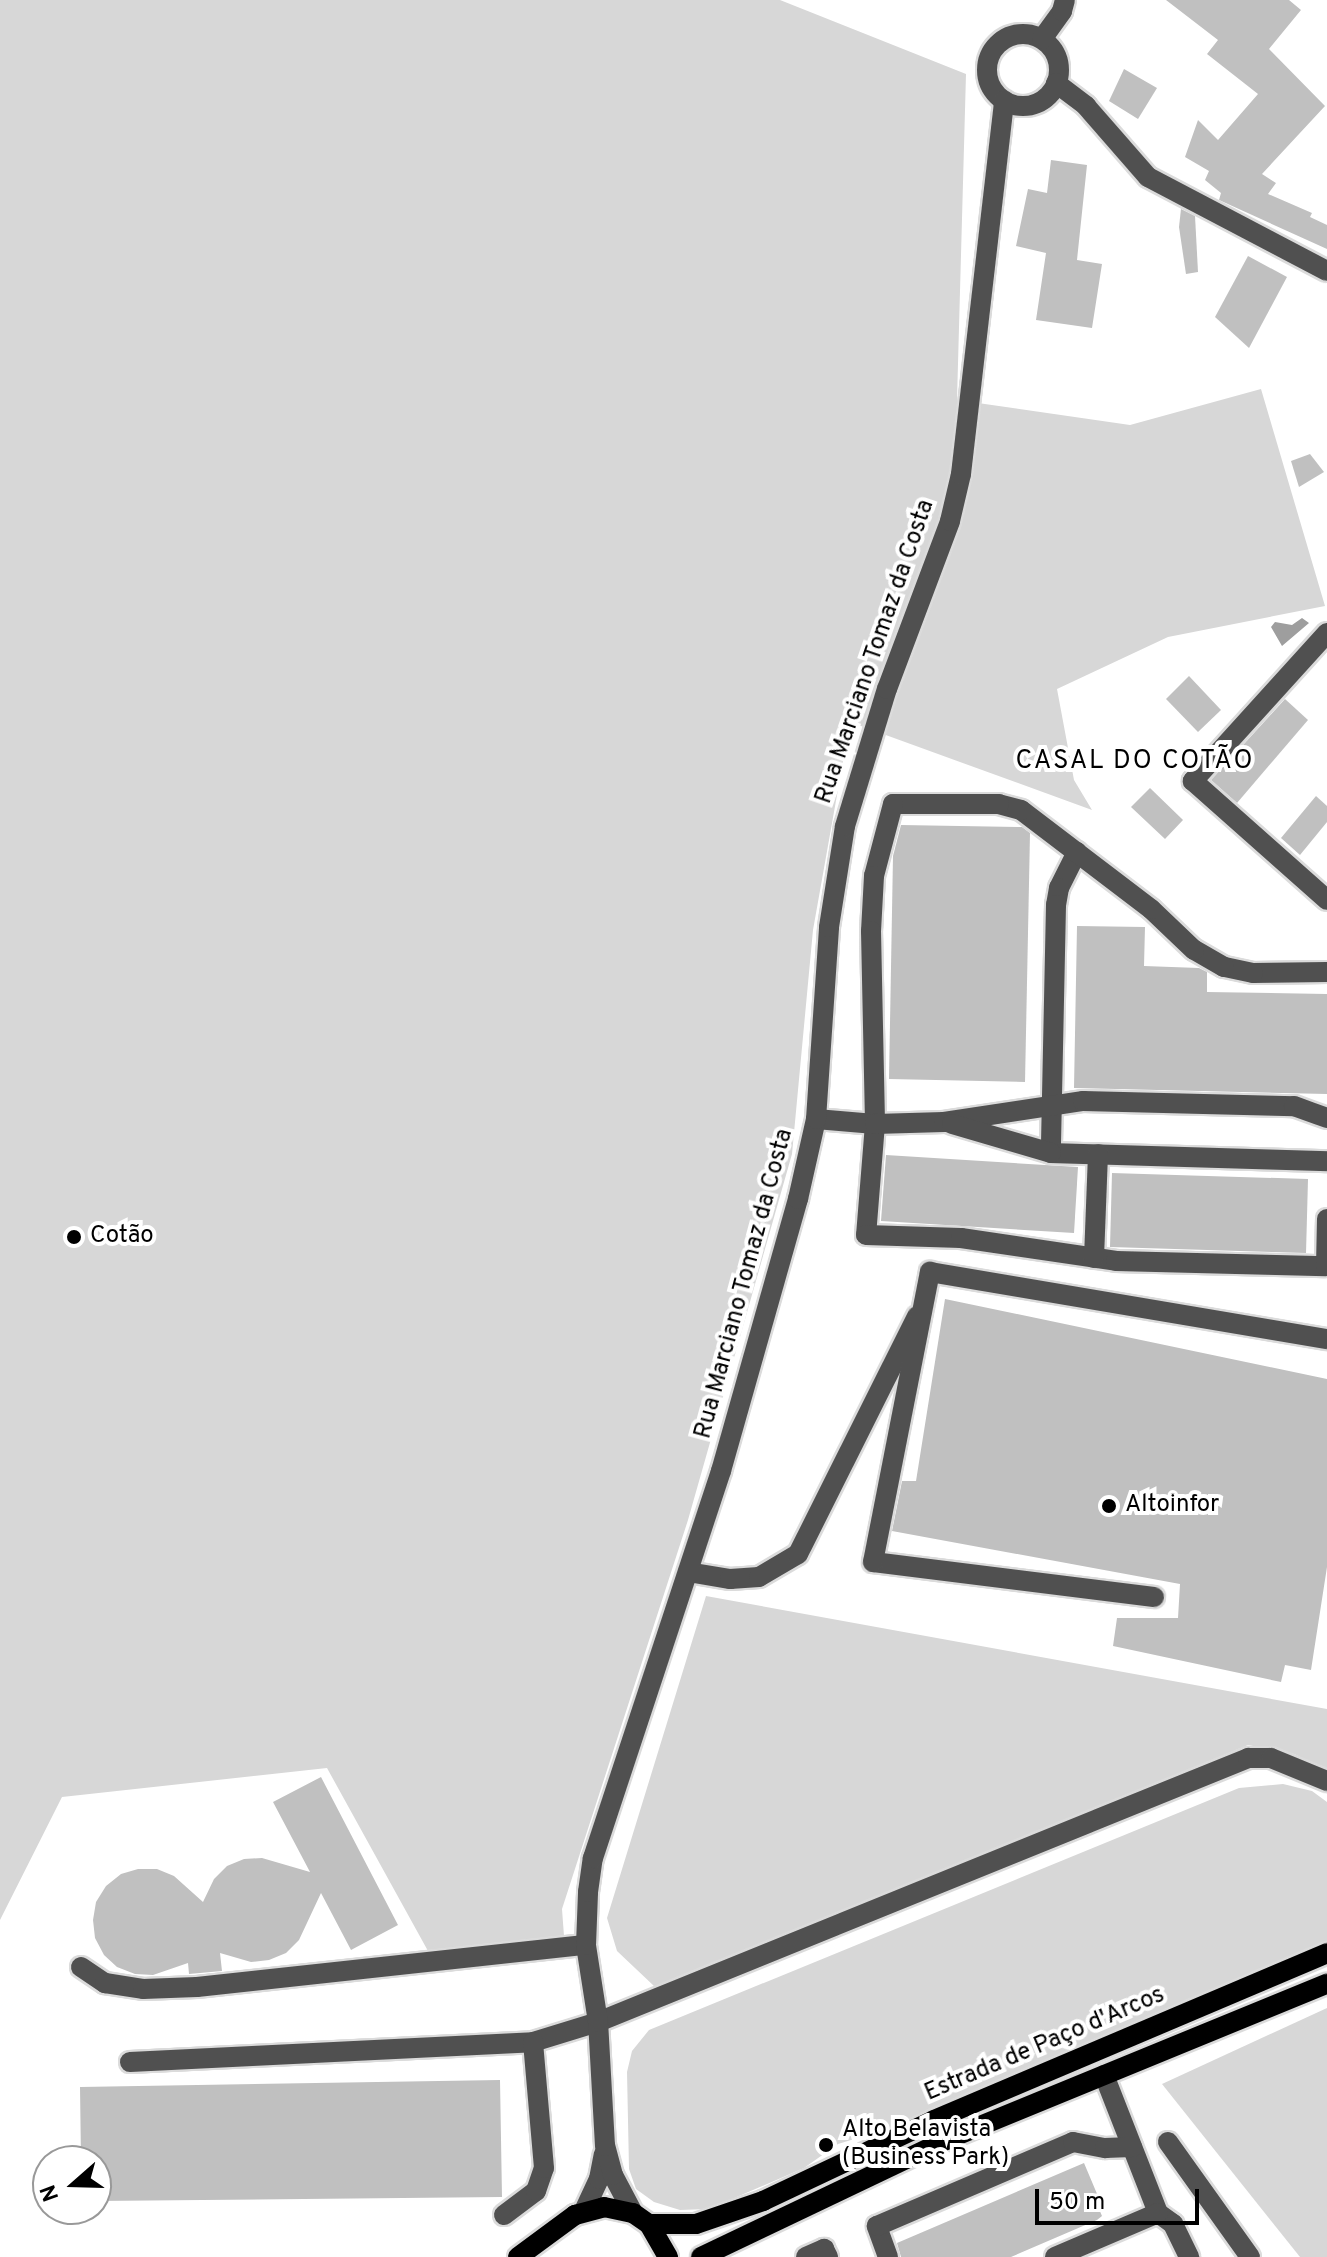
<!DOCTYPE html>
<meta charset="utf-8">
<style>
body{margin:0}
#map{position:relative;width:1327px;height:2257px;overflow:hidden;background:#fff;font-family:Overpass,sans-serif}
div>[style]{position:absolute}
.green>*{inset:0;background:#d7d7d7}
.water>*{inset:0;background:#9e9e9e}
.building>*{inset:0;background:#c0c0c0}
.roads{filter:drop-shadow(2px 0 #dbdbdb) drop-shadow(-2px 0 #dbdbdb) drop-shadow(0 2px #dbdbdb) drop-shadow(0 -2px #dbdbdb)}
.minor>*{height:20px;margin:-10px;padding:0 10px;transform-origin:10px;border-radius:10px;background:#505050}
.minor>.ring{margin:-10px;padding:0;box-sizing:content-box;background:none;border:20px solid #505050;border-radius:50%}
.major>*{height:20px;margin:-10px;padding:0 10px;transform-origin:10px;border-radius:10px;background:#000}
.dots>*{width:22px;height:22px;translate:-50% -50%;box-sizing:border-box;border:4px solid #fff;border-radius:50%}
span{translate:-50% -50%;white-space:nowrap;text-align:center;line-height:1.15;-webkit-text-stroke:8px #fff;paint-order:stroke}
.street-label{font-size:24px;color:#000}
.poi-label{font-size:24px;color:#000}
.left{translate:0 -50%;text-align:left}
.neighbourhood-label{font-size:26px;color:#000;letter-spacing:2px}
.north{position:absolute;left:32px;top:2145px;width:80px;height:80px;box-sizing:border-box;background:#fff;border:2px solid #999;border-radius:50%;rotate:250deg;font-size:22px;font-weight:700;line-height:32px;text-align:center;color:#000}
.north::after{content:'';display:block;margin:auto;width:28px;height:36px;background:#000;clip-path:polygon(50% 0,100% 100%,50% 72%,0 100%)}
.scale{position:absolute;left:1035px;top:2189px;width:164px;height:36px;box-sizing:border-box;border:4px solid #000;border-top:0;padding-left:10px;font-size:24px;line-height:28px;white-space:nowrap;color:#000;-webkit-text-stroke:6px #fff;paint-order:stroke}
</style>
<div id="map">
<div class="green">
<i style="clip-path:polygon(0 0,780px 0,966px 74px,957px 400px,1130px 425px,1261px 389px,1325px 606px,1168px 637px,1057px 689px,1074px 780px,1092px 810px,850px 722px,813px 930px,792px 1154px,688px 1520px,562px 1909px,564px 1936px,428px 1951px,327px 1768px,62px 1797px,0 1920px)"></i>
<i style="clip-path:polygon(706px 1596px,1327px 1709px,1327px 1770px,1294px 1754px,1248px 1745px,678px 1982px,654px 1986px,617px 1951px,607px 1918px)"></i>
<i style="clip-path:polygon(1283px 1784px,1312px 1791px,1327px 1802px,1327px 1942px,887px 2129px,838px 2144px,804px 2168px,709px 2209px,680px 2210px,654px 2202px,636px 2189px,629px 2169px,627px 2072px,632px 2051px,649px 2030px,1239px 1788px)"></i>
<i style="clip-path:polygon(1327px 2008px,1327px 2257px,1300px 2257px,1162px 2084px)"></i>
</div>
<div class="water">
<i style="clip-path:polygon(1302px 618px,1309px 623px,1282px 646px,1271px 627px,1275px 622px,1292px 625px)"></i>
</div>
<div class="building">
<i style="clip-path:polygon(1166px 0,1289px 0,1301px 10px,1269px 49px,1325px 106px,1262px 174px,1276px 183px,1268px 194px,1312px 213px,1310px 217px,1327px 225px,1327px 249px,1219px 200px,1221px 193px,1205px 180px,1209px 171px,1185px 157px,1198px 120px,1218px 140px,1258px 94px,1207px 54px,1218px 40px)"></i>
<i style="clip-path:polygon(1124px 69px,1157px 88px,1138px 119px,1109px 101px)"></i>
<i style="clip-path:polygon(1051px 160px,1087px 165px,1077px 260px,1102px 264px,1092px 328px,1036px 320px,1046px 253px,1016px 246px,1028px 189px,1047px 193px)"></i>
<i style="clip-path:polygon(1181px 209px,1195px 216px,1198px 272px,1186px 274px,1179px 227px)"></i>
<i style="clip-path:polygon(1248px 256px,1287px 277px,1249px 348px,1215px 317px)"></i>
<i style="clip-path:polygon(1310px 454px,1324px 472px,1299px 487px,1291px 461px)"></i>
<i style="clip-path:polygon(1189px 676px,1221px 710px,1198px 732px,1166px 699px)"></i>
<i style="clip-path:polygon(1285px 699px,1308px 720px,1237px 803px,1211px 780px)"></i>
<i style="clip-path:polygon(1150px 788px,1183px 820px,1165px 839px,1131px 807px)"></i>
<i style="clip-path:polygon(1316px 796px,1327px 806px,1327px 822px,1300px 855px,1281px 838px)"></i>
<i style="clip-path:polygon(901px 825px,1022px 827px,1030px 833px,1025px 1082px,889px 1079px,893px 856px)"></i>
<i style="clip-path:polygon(1077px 926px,1145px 927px,1144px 966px,1199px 968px,1207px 972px,1207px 992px,1327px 994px,1327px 1094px,1074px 1088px)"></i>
<i style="clip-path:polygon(886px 1155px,1078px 1167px,1074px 1233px,881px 1221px)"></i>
<i style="clip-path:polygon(1112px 1173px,1308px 1179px,1306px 1253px,1110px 1247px)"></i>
<i style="clip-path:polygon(945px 1299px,1327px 1379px,1327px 1567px,1311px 1670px,1285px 1665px,1281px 1682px,1113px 1646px,1117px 1618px,1178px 1618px,1180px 1584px,892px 1531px,902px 1481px,916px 1481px)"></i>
<i style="clip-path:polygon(321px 1777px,398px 1925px,351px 1950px,321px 1893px,299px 1940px,286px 1953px,269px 1960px,251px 1962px,220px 1953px,222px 1971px,189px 1974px,188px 1963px,153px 1975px,135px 1974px,117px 1967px,104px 1955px,95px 1938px,93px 1920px,96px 1902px,106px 1886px,121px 1874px,138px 1869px,157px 1869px,174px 1876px,203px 1902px,214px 1879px,227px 1866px,244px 1859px,262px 1858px,310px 1872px,273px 1802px)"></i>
<i style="clip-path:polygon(500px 2080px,502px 2197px,96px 2201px,96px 2161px,81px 2161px,80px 2087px)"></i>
<i style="clip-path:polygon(1084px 2163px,1103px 2208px,1099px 2209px,1102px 2216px,1097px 2220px,1011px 2257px,901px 2257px,897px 2243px)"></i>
</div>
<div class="roads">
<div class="minor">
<i class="ring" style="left:987px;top:34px;width:52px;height:52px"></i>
<i style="left:1042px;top:39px;width:34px;rotate:-54deg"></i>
<i style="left:1062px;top:11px;width:11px;rotate:-75deg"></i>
<i style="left:1056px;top:83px;width:38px;rotate:37deg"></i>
<i style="left:1086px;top:106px;width:94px;rotate:48.9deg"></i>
<i style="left:1148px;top:177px;width:202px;rotate:27.7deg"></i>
<i style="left:1327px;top:633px;width:200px;rotate:132.2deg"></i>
<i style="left:1193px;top:781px;width:179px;rotate:41.6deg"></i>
<i style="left:1077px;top:852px;width:40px;rotate:116.6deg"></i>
<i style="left:1059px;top:888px;width:17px;rotate:100deg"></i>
<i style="left:1056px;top:905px;width:248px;rotate:91.2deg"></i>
<i style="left:1051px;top:1153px;width:276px;rotate:1.7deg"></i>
<i style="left:1327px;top:972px;width:74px;rotate:179.2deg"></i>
<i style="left:1253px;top:973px;width:30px;rotate:-168deg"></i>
<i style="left:1224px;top:967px;width:34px;rotate:-150deg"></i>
<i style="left:1194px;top:950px;width:59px;rotate:-136.4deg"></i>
<i style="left:1151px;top:909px;width:163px;rotate:-142.7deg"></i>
<i style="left:1021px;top:810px;width:23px;rotate:-165deg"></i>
<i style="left:999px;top:804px;width:106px;rotate:180deg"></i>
<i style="left:893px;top:804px;width:74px;rotate:104.8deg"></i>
<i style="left:874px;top:876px;width:55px;rotate:93.1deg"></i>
<i style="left:871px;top:931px;width:193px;rotate:88.8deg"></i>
<i style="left:875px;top:1124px;width:111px;rotate:94.6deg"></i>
<i style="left:866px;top:1235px;width:95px;rotate:1.8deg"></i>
<i style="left:961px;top:1238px;width:157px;rotate:8.4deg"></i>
<i style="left:1116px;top:1261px;width:210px;rotate:1.4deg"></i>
<i style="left:1326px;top:1266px;width:47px;rotate:-88.8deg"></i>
<i style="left:816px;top:1119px;width:59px;rotate:4.8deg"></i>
<i style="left:875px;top:1124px;width:69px;rotate:-1.7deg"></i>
<i style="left:944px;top:1122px;width:141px;rotate:-8.6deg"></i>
<i style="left:1083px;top:1101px;width:211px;rotate:1.4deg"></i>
<i style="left:1294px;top:1106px;width:35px;rotate:20deg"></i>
<i style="left:952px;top:1124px;width:103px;rotate:16.3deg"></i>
<i style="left:1094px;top:1258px;width:104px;rotate:-87.8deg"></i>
<i style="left:688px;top:1572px;width:43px;rotate:9.5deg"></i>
<i style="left:730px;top:1579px;width:29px;rotate:-4deg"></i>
<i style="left:759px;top:1577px;width:45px;rotate:-30.5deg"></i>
<i style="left:798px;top:1554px;width:266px;rotate:-63.4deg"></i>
<i style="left:1154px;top:1597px;width:283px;rotate:-172.9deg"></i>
<i style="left:873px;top:1562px;width:296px;rotate:-78.9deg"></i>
<i style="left:930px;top:1272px;width:403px;rotate:9.6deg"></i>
<i style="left:81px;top:1967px;width:29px;rotate:34deg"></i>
<i style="left:105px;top:1983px;width:38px;rotate:9deg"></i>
<i style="left:143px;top:1989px;width:54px;rotate:-2.1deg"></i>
<i style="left:197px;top:1987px;width:391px;rotate:-6.2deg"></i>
<i style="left:130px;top:2062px;width:403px;rotate:-2.8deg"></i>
<i style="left:533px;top:2042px;width:68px;rotate:-17.1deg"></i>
<i style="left:598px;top:2022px;width:702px;rotate:-22.1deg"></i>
<i style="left:1248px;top:1758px;width:23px"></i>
<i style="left:1271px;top:1758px;width:61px;rotate:22.3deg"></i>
<i style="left:1104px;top:2075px;width:148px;rotate:68.6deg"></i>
<i style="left:1158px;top:2213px;width:19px;rotate:36deg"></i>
<i style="left:1173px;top:2224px;width:37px;rotate:64deg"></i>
<i style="left:1168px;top:2142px;width:141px;rotate:54.5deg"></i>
<i style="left:584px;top:2211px;width:35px;rotate:-65deg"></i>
<i style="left:599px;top:2179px;width:25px;rotate:-79deg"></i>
<i style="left:633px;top:2213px;width:43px;rotate:-117.8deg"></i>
<i style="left:613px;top:2175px;width:30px;rotate:-105deg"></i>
<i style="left:605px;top:2146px;width:124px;rotate:-93.2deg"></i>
<i style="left:598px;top:2022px;width:78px;rotate:-98.9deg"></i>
<i style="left:586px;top:1945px;width:53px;rotate:-87.8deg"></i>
<i style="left:588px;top:1892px;width:34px;rotate:-82deg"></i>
<i style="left:593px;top:1858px;width:408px;rotate:-71.7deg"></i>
<i style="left:721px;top:1471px;width:283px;rotate:-74.2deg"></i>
<i style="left:798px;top:1199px;width:82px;rotate:-77.3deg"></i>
<i style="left:816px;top:1119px;width:192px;rotate:-86.1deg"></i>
<i style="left:829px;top:927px;width:102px;rotate:-81deg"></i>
<i style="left:845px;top:826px;width:143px;rotate:-73deg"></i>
<i style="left:887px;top:689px;width:179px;rotate:-69.4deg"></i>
<i style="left:950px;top:521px;width:48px;rotate:-76.8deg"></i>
<i style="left:961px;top:474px;width:376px;rotate:-83.4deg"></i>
<i style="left:504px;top:2215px;width:40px;rotate:-37deg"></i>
<i style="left:536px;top:2191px;width:24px;rotate:-71deg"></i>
<i style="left:544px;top:2168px;width:126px;rotate:-95deg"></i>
<i style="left:806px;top:2257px;width:20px;rotate:-24deg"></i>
<i style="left:824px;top:2249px;width:9px;rotate:63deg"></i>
<i style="left:888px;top:2257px;width:33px;rotate:-110deg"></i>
<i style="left:877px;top:2226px;width:213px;rotate:-23.2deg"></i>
<i style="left:1073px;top:2142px;width:33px;rotate:11deg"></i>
<i style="left:1105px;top:2148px;width:27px;rotate:-2deg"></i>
<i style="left:1055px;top:2257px;width:112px;rotate:-23.1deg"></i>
</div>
<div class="major">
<i style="left:649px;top:2224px;width:47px"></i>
<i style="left:696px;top:2224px;width:71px;rotate:-18.9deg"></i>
<i style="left:763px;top:2201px;width:189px;rotate:-25.3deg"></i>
<i style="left:934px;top:2120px;width:427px;rotate:-23deg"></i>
<i style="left:518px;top:2257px;width:71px;rotate:-36.4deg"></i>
<i style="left:575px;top:2215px;width:30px;rotate:-15deg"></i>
<i style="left:604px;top:2207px;width:30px;rotate:12deg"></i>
<i style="left:633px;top:2213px;width:19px;rotate:35deg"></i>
<i style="left:649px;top:2224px;width:38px;rotate:60deg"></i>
<i style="left:701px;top:2257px;width:272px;rotate:-25.5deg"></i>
<i style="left:946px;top:2140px;width:412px;rotate:-22.3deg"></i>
</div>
</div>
<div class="dots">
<i style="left:74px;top:1237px;background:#000"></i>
<i style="left:1109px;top:1506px;background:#000"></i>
<i style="left:826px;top:2145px;background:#000"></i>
</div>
<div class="street-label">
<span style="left:876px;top:652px;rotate:-71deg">Rua Marciano Tomaz da Costa</span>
<span style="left:745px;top:1284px;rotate:-75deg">Rua Marciano Tomaz da Costa</span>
<span style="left:1045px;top:2045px;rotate:-23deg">Estrada de Paço d'Arcos</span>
</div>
<div class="poi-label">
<span class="left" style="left:90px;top:1237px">Cotão</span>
<span class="left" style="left:1125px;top:1506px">Altoinfor</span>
<span class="left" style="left:842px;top:2145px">Alto Belavista<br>(Business Park)</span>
</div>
<div class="neighbourhood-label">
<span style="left:1135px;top:762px">CASAL DO COTÃO</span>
</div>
<div class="north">N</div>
<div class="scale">50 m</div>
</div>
